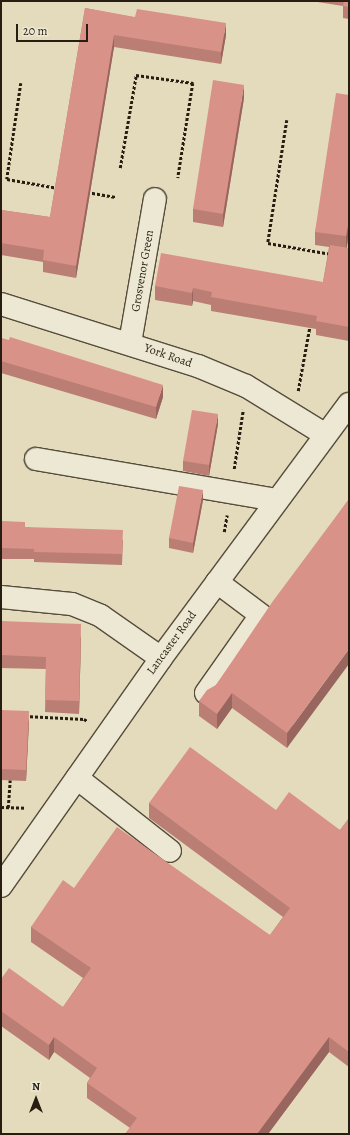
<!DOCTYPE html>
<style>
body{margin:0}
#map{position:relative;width:350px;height:1135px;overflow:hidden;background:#e4dbbd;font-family:Alegreya,serif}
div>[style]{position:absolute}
.path>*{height:2.5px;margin-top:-1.25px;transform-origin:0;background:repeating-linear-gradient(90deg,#271d10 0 3px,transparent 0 5px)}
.roads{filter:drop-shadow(1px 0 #564c3b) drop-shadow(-1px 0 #564c3b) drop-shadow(0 1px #564c3b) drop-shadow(0 -1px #564c3b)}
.minor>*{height:22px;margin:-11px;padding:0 11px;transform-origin:11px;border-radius:11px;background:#ede8d4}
.wall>*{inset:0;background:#bb7e74}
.shaded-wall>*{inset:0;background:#98665e}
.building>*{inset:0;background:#d99287}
span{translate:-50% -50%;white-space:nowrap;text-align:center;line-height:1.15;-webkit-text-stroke:3px #ede8d4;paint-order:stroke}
.street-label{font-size:12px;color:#271d10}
.frame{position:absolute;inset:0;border:2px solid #271d10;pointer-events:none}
.north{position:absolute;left:16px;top:1079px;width:40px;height:40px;-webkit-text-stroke:3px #ede8d4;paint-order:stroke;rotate:0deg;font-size:11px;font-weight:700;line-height:16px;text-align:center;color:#271d10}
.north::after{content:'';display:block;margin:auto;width:14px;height:18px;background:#271d10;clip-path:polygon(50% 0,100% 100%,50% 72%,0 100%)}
.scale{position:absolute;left:16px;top:24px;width:72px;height:18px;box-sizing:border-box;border:2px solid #271d10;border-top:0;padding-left:5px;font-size:12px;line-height:14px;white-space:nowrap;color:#271d10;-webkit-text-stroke:3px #ede8d4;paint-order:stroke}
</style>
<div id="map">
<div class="path">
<i style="left:21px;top:83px;width:97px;rotate:98.3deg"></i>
<i style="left:7px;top:179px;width:52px;rotate:10deg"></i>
<i style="left:287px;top:120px;width:124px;rotate:98.8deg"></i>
<i style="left:268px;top:243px;width:64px;rotate:9.9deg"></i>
<i style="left:120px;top:168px;width:94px;rotate:-80.2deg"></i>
<i style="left:136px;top:75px;width:58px;rotate:8deg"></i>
<i style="left:193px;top:83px;width:96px;rotate:99deg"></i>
<i style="left:87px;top:192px;width:29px;rotate:10deg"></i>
<i style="left:298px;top:391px;width:67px;rotate:-79.7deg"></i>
<i style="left:234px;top:469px;width:60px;rotate:-81.3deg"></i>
<i style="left:224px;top:532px;width:17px;rotate:-80deg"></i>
<i style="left:25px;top:716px;width:59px;rotate:2.9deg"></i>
<i style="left:84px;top:719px;width:4px;rotate:27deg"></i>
<i style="left:1px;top:807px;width:25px;rotate:2deg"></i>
<i style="left:8px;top:808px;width:28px;rotate:-86deg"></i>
</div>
<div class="roads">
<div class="minor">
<i style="left:1px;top:304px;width:207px;rotate:17.5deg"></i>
<i style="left:198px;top:366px;width:52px;rotate:22.6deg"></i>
<i style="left:246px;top:386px;width:92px;rotate:31.6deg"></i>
<i style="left:130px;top:343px;width:146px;rotate:-80.2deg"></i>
<i style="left:36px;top:459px;width:244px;rotate:9.7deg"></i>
<i style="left:1px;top:597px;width:71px;rotate:5.6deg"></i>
<i style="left:72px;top:604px;width:31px;rotate:22deg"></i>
<i style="left:101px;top:616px;width:73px;rotate:35deg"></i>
<i style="left:206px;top:693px;width:95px;rotate:-54.8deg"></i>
<i style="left:261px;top:615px;width:55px;rotate:-143.1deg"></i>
<i style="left:77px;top:778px;width:118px;rotate:38.1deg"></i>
<i style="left:1px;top:886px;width:279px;rotate:-54.9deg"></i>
<i style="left:161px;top:658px;width:316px;rotate:-53.5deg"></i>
</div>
</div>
<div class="wall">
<i style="clip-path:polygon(311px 1px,349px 1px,349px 19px,343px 18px,343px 6px)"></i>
<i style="clip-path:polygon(85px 8px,226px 35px,221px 64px,114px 47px,76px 278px,43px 272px,43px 262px,1px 255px,1px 210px,50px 217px)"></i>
<i style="clip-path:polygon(349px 95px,349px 233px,347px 248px,349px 248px,349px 341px,316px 335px,316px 329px,211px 311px,211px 305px,193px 301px,192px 306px,155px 300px,155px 286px,323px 282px,329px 247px,315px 245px,315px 232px)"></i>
<i style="clip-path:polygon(244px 98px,223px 227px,193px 222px,193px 209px)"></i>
<i style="clip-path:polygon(1px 338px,163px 397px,156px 419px,1px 373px)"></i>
<i style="clip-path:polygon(218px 424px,209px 476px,183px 471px,183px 461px)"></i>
<i style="clip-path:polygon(349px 499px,287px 748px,232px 708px,217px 729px,199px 716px,199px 701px,216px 685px)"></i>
<i style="clip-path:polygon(203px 500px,193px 553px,169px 548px,169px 538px)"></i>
<i style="clip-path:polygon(1px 521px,25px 527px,123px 540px,122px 565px,34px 562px,34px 559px,1px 559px)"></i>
<i style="clip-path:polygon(1px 621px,81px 637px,79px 714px,45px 712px,46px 669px,1px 668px)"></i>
<i style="clip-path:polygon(1px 710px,29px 721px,26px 781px,1px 780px)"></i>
<i style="clip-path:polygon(149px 803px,276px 810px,340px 830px,349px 818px,349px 1067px,329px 1052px,268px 1134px,125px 1134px,130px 1128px,87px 1098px,87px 1083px,90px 1078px,54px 1052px,49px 1060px,1px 1026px,1px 979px,63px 1007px,83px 978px,31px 942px,31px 927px,74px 888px,270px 935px,283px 917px,149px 818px)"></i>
</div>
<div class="shaded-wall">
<i style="clip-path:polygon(226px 23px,226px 35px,221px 64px,221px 52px)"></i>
<i style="clip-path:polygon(114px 35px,114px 47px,76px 278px,76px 266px)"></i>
<i style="clip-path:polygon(244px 85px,244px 98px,223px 227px,223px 214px)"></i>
<i style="clip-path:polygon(349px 220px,349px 233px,346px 250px,346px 236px)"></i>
<i style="clip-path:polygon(193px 288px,193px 301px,192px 306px,192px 293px)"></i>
<i style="clip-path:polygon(163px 385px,163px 397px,156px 419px,156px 407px)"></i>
<i style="clip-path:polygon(218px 414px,218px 424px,209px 476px,209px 465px)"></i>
<i style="clip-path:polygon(203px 490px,203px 500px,193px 553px,193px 543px)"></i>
<i style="clip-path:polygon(81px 624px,81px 637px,79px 714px,79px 701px)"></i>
<i style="clip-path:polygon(349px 649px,349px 664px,287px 748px,287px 733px)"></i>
<i style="clip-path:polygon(232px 693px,232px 708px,217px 729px,217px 714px)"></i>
<i style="clip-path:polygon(29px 711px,29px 721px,26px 781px,26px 770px)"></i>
<i style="clip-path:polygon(54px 1037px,54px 1052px,49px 1060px,49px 1045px)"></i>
<i style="clip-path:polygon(329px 1037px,329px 1052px,268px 1134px,257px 1134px)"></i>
</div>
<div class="building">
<i style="clip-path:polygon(344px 1px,349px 1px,349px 7px,343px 6px)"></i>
<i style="clip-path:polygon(85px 8px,135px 17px,137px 9px,226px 23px,221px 52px,114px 35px,76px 266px,43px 260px,44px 250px,1px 243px,1px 210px,50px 217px)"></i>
<i style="clip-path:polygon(213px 80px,244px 85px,223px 214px,193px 209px)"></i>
<i style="clip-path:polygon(336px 93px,349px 95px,349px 220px,346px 236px,315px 232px)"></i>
<i style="clip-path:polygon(330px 245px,349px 248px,349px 327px,316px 321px,317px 316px,211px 297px,212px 292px,193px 288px,192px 293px,155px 286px,161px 253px,323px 282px)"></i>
<i style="clip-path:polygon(10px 337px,163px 385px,156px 407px,1px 361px,1px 338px,9px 340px)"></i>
<i style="clip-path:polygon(192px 410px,218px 414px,209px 465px,183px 461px)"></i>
<i style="clip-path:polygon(179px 486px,203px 490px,193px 543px,169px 538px)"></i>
<i style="clip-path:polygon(349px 499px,349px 649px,287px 733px,232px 693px,217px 714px,199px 701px,207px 690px,216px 685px,273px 601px)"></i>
<i style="clip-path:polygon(1px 521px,25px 522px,25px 527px,123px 530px,122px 554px,34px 552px,34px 549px,1px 548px)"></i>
<i style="clip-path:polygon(1px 621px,81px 624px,79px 701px,45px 700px,46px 657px,1px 655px)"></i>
<i style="clip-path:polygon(1px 710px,29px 711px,26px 770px,1px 769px)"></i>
<i style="clip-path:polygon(190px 747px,276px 810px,289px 792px,340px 830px,349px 818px,349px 1052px,329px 1037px,257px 1134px,125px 1134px,137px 1118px,87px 1083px,97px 1068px,54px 1037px,49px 1045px,1px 1011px,1px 979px,9px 968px,63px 1007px,91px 968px,31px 927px,63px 880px,74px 888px,117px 827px,270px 935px,290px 908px,149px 803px)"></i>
</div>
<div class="street-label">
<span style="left:143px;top:271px;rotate:-80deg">Grosvenor Green</span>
<span style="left:168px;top:356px;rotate:19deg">York Road</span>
<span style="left:172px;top:643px;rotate:-54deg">Lancaster Road</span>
</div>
<div class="frame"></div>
<div class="north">N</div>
<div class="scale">20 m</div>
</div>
